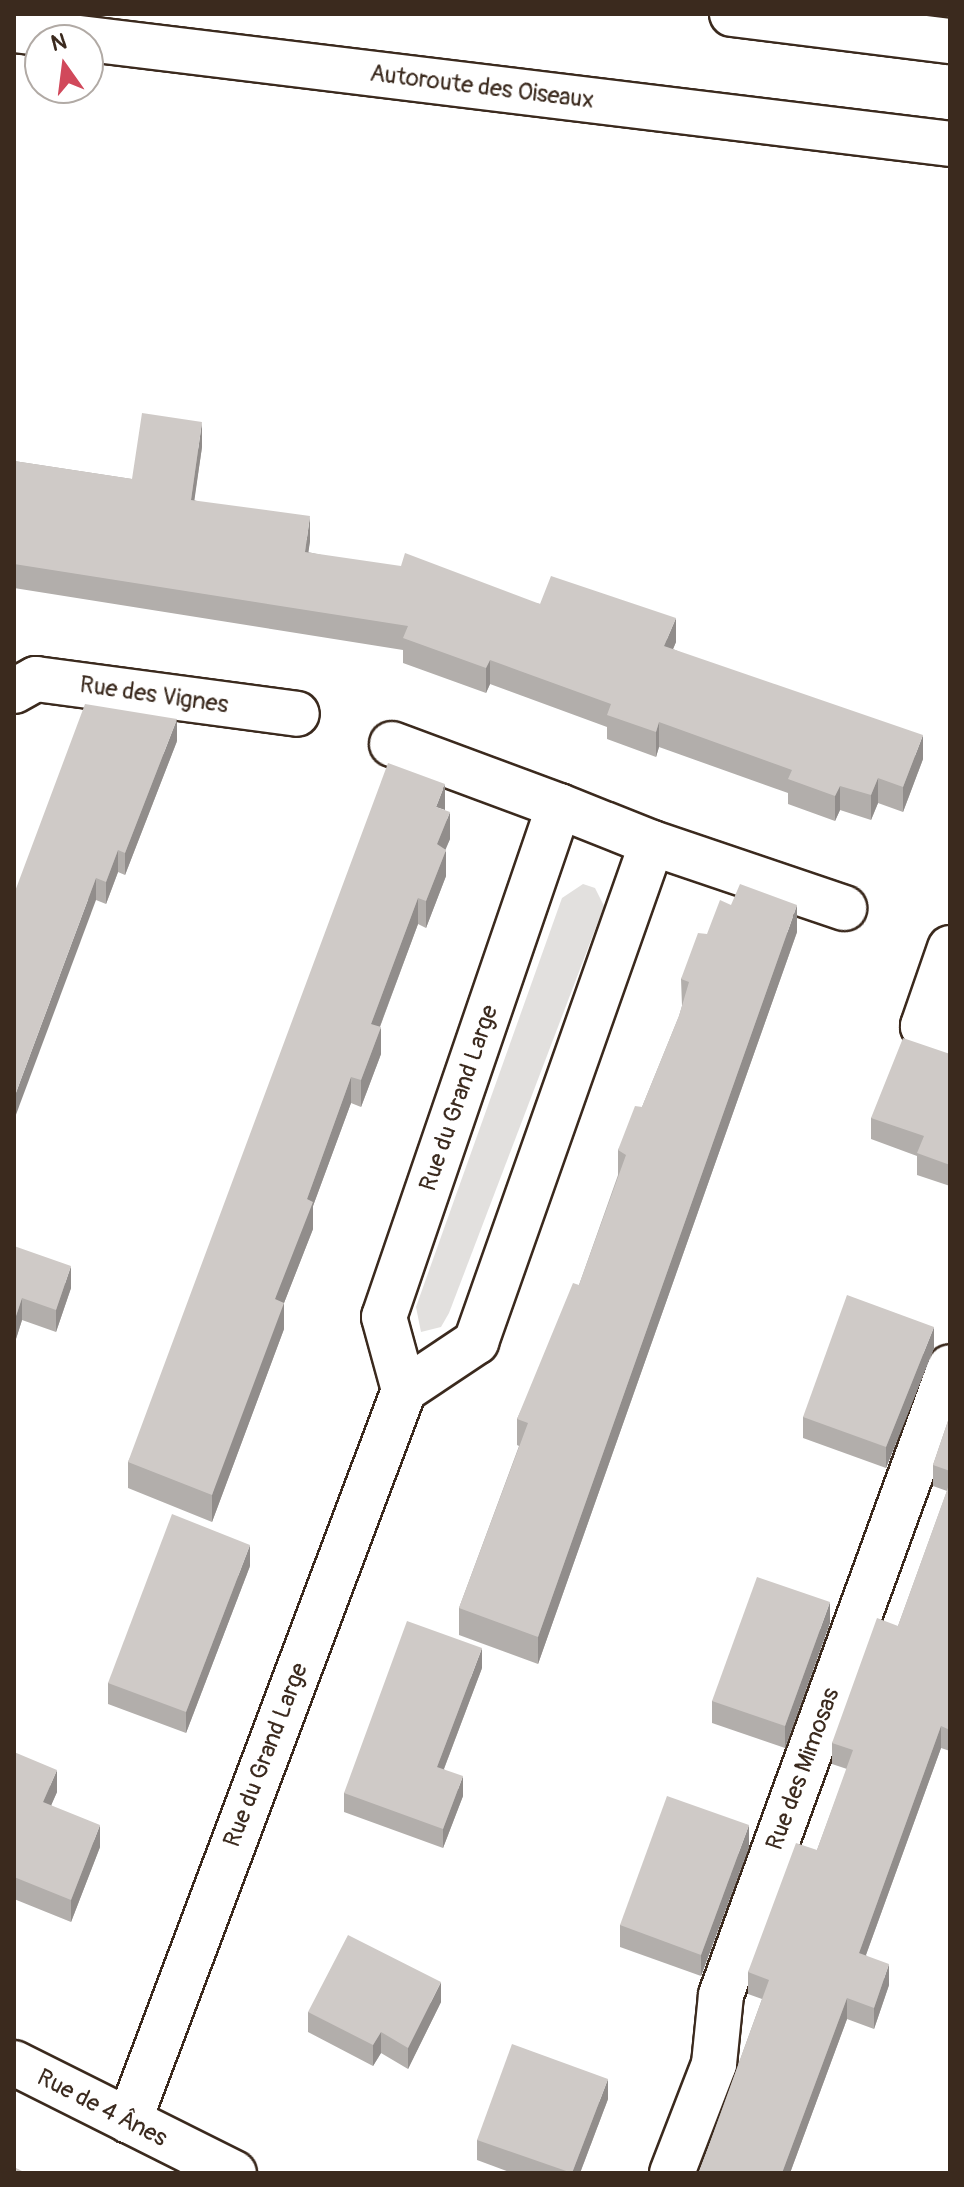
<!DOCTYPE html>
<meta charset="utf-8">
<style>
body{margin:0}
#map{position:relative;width:964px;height:2187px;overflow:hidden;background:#fff;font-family:Pangolin,sans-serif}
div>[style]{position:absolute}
.green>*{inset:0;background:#e2e0de}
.roads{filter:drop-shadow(2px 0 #3b2a1e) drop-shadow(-2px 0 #3b2a1e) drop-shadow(0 2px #3b2a1e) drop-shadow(0 -2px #3b2a1e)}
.minor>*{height:44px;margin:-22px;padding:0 22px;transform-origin:22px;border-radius:22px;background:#fff}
.motorway>*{height:44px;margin:-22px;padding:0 22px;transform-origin:22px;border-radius:22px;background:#fff}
.wall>*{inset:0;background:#b2aeab}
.shaded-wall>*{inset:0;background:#918d8b}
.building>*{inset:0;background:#cfcac7}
span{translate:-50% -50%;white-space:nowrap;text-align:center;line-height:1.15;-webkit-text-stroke:8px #fff;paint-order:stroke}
.street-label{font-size:24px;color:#3b2a1e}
.frame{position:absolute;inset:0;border:16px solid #3b2a1e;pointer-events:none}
.north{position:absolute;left:24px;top:24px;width:80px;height:80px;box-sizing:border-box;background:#fff;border:2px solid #b1aaa5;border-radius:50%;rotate:346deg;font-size:22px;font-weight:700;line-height:32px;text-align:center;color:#3b2a1e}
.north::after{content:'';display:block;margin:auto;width:28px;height:36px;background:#d1495b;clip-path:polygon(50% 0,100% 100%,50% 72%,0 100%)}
</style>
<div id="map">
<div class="green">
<i style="clip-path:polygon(583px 884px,595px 888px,604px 906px,449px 1313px,441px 1327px,421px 1332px,416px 1307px,562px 898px)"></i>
</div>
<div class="roads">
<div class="minor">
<i style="left:14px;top:691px;width:25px;rotate:-29deg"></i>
<i style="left:36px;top:679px;width:263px;rotate:7.6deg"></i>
<i style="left:392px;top:744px;width:178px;rotate:20.4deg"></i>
<i style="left:652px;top:843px;width:203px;rotate:18.7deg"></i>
<i style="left:950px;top:948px;width:83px;rotate:109.1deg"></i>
<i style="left:923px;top:1026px;width:28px;rotate:18deg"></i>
<i style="left:14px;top:2063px;width:246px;rotate:26.6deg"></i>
<i style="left:129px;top:2121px;width:781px;rotate:-69.38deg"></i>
<i style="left:404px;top:1390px;width:87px;rotate:-33.7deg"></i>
<i style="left:476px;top:1342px;width:529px;rotate:-70.57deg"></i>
<i style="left:652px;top:843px;width:100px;rotate:-158.3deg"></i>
<i style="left:559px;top:806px;width:540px;rotate:108.9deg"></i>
<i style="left:384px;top:1317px;width:76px;rotate:74.7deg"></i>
<i style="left:672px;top:2173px;width:117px;rotate:-68.9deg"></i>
<i style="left:714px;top:2064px;width:69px;rotate:-84.2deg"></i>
<i style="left:721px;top:1995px;width:668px;rotate:-69.97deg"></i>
</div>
<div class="motorway">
<i style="left:732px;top:14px;width:220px;rotate:7.1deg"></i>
<i style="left:14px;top:30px;width:943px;rotate:6.94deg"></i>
</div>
</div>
<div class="wall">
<i style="clip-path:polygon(202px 447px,194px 500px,310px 541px,308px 552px,540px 604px,676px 642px,673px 649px,923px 759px,903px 812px,878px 803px,871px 820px,840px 810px,835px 821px,788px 804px,788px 793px,659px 747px,656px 757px,607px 739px,607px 727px,490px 684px,486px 693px,403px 663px,403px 650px,14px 588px,14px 461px,132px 479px)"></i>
<i style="clip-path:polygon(177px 741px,125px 875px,118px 872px,106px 904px,96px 900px,14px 894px)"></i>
<i style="clip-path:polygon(445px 810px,450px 839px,445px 849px,446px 876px,426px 928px,418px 924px,380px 1027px,381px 1054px,361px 1107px,351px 1103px,313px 1206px,313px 1229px,284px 1303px,284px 1329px,212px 1522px,128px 1488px,128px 1462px)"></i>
<i style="clip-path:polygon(797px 932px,538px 1664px,459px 1635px,459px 1608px,519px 1446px,517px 1445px,517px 1419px,579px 1285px,618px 1175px,618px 1150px,642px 1107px,679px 1016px,682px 1006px,681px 979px,707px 934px)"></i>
<i style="clip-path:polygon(950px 1054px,950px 1186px,917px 1175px,917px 1156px,871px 1139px,871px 1118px)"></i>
<i style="clip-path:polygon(14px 1246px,71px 1288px,56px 1332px,22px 1320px,15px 1342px,14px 1341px)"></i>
<i style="clip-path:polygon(934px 1348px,886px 1468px,803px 1438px,803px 1417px)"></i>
<i style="clip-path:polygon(950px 1415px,950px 1751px,941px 1748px,866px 1955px,889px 1985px,874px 2029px,847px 2019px,790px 2173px,699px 2173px,762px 1999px,748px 1994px,748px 1972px,817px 1850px,847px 1769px,832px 1764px,832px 1743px,898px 1626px,947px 1491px,933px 1486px,933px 1465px)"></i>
<i style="clip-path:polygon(250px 1566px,186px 1733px,108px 1704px,108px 1683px)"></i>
<i style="clip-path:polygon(830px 1623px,785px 1748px,712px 1723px,712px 1701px)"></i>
<i style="clip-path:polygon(482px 1668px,444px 1769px,463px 1796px,443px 1848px,344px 1812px,344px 1793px)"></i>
<i style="clip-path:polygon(14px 1752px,57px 1792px,51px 1805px,100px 1847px,71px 1922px,14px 1899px)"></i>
<i style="clip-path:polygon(749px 1847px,701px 1976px,620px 1947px,620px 1925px)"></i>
<i style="clip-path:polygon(441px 2002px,408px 2069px,381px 2053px,373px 2066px,308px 2032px,308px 2012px)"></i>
<i style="clip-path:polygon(608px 2099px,580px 2173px,512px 2173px,477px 2160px,477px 2140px)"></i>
</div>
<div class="shaded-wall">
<i style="clip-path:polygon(202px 422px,202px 447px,191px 524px,191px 500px)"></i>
<i style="clip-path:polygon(310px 516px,310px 541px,305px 577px,305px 552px)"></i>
<i style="clip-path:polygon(676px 618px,676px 642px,664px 670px,664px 646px)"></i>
<i style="clip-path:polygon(490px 660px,490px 684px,486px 693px,486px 668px)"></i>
<i style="clip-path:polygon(177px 719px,177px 741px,125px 875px,125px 853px)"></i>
<i style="clip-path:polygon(659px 722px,659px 747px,656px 757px,656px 732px)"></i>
<i style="clip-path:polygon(923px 735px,923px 759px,903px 812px,903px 787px)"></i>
<i style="clip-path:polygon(878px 778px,878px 803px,871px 820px,871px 795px)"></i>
<i style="clip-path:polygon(445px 784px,445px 810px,436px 807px)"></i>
<i style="clip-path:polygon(840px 786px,840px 810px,835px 821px,835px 796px)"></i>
<i style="clip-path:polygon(450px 812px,450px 839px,437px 870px,437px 844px)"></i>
<i style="clip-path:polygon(118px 850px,118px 872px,106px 904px,106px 882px)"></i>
<i style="clip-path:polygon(446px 850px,446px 876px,426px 928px,426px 901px)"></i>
<i style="clip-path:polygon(96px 878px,96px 900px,14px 1120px,14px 1098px)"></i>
<i style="clip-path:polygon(418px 898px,418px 924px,371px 1050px,371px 1024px)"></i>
<i style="clip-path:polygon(797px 905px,797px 932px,538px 1664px,538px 1637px)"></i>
<i style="clip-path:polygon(381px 1027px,381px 1054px,361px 1107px,361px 1080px)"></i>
<i style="clip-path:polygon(351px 1077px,351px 1103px,313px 1206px,313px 1229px,284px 1303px,284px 1329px,212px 1522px,212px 1495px,307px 1199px)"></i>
<i style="clip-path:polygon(71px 1266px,71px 1288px,56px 1332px,56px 1310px)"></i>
<i style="clip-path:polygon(22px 1298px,22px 1320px,15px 1342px,15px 1319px)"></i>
<i style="clip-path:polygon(934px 1327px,934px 1348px,886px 1468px,886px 1447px)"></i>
<i style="clip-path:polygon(250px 1545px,250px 1566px,186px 1733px,186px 1712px)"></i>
<i style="clip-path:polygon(830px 1602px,830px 1623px,785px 1748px,785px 1726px)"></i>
<i style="clip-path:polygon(482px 1648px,482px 1668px,437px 1787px,437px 1767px)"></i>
<i style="clip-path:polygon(941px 1726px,941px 1748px,859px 1974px,859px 1953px)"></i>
<i style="clip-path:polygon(57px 1770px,57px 1792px,43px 1824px,43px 1802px)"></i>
<i style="clip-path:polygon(463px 1776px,463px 1796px,443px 1848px,443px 1829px)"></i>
<i style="clip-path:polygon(100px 1825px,100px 1847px,71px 1922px,71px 1900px)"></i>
<i style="clip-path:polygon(749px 1825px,749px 1847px,701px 1976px,701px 1955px)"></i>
<i style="clip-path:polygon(889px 1964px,889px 1985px,874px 2029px,874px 2008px)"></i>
<i style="clip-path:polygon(441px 1982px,441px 2002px,408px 2069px,408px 2048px)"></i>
<i style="clip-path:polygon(847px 1998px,847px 2019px,790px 2173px,782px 2173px)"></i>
<i style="clip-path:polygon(381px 2032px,381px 2053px,373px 2066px,373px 2045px)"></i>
<i style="clip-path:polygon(608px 2079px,608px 2099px,580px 2173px,572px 2173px)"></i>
</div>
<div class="building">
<i style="clip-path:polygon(142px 413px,202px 422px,191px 500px,310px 516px,305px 552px,401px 566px,405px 553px,540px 604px,551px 576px,676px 618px,664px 646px,923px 735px,903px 787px,878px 778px,871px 795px,840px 786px,835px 796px,788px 779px,792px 770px,659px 722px,656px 732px,607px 715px,611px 704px,490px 660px,486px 668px,403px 638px,408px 626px,14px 564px,14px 461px,132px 479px)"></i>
<i style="clip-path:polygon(85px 704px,177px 719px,125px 853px,118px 850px,106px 882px,96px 878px,14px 1098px,14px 894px)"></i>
<i style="clip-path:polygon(388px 763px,445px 784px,436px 807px,450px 812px,437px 844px,446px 850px,426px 901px,418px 898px,371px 1024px,381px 1027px,361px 1080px,351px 1077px,307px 1199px,313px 1202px,275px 1299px,284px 1303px,212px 1495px,128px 1462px)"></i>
<i style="clip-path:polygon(740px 884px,797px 905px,538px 1637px,459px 1608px,528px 1423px,517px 1419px,573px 1283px,579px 1285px,626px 1155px,618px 1150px,635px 1106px,642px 1107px,679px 1016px,689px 982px,681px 979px,698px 933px,707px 934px,720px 900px,731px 905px)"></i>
<i style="clip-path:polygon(903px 1038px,950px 1054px,950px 1165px,917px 1153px,924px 1136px,871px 1118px)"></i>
<i style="clip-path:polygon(14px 1246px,71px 1266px,56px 1310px,22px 1298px,15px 1319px,14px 1319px)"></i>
<i style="clip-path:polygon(847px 1295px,934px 1327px,886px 1447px,803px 1417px)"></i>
<i style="clip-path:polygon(950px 1415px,950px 1471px,933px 1465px)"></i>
<i style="clip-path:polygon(950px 1482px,950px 1730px,941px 1726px,859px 1953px,889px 1964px,874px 2008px,847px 1998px,782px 2173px,699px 2173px,769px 1980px,748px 1972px,796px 1843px,817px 1850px,853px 1750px,832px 1743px,877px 1618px,898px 1626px)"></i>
<i style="clip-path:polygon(172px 1514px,250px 1545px,186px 1712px,108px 1683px)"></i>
<i style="clip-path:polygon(757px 1577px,830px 1602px,785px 1726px,712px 1701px)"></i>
<i style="clip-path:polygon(407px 1621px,482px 1648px,437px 1767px,463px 1776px,443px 1829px,344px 1793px)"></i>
<i style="clip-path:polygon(14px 1752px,57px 1770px,43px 1802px,100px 1825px,71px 1900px,14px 1877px)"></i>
<i style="clip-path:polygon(667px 1796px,749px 1825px,701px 1955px,620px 1925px)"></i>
<i style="clip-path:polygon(348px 1935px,441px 1982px,408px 2048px,381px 2032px,373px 2045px,308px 2012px)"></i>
<i style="clip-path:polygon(512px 2044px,608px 2079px,572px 2173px,477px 2140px)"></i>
<i style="clip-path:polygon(14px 2167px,26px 2173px,14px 2173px)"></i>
</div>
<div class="street-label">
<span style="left:482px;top:87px;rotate:7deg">Autoroute des Oiseaux</span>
<span style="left:154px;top:695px;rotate:8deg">Rue des Vignes</span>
<span style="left:459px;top:1098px;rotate:-71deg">Rue du Grand Large</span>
<span style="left:266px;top:1755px;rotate:-69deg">Rue du Grand Large</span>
<span style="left:803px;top:1769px;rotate:-70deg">Rue des Mimosas</span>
<span style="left:102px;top:2108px;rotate:27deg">Rue de 4 Ânes</span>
</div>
<div class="frame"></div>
<div class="north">N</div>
</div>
